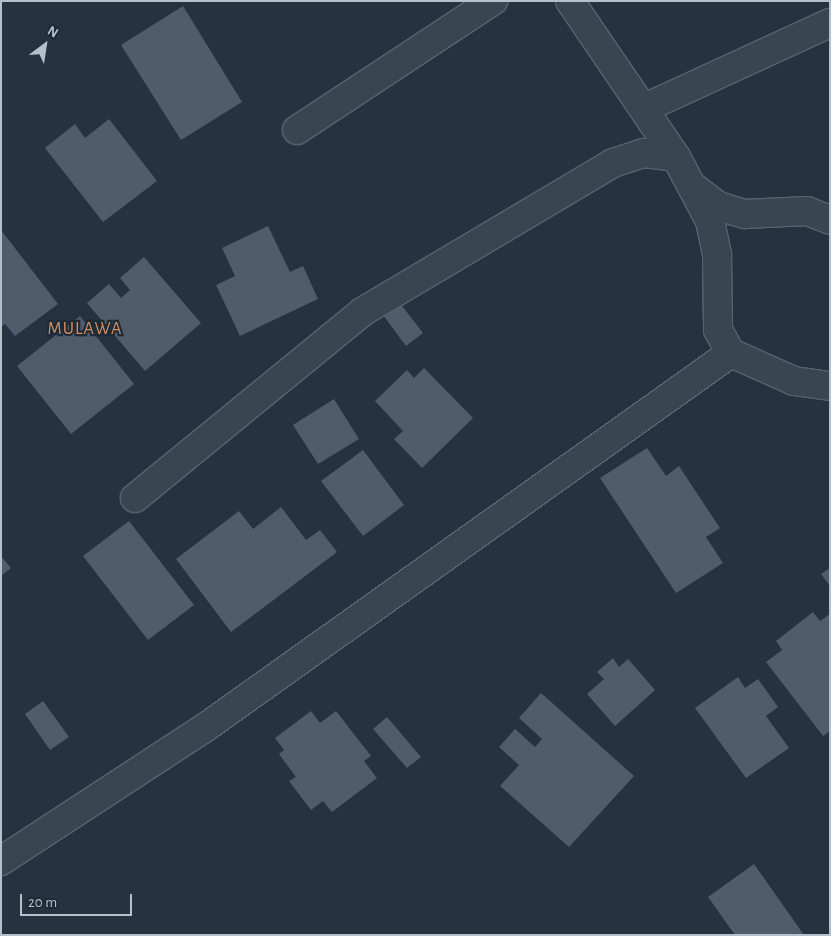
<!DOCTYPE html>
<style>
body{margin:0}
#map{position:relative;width:831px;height:936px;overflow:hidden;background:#253341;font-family:"Alegreya Sans",sans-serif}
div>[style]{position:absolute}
.building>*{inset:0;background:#4e5c6c}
.roads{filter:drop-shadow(1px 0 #57636e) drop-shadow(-1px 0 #57636e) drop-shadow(0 1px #57636e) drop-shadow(0 -1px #57636e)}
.street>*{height:28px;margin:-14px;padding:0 14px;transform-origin:14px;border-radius:14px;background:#394551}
span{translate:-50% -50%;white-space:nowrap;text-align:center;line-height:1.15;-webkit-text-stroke:4.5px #1e2a36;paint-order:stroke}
.quarter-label{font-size:18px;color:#d78e64;letter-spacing:1px}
.frame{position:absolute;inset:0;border:2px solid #b6c0cb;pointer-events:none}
.north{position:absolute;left:20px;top:20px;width:50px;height:50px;-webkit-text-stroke:4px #1e2a36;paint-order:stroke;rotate:31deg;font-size:14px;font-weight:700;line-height:20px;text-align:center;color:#b6c0cb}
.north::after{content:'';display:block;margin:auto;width:18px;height:22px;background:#b6c0cb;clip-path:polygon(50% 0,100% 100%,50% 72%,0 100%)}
.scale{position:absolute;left:20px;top:894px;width:112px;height:22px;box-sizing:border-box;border:2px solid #b6c0cb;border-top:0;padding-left:6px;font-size:15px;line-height:18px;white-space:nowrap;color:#b6c0cb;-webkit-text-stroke:4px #1e2a36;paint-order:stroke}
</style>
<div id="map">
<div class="building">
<i style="clip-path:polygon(183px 6px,242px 102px,181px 140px,121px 45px)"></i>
<i style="clip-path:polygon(109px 119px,157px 181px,103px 222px,45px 148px,75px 124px,85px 138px)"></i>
<i style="clip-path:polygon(268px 226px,290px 272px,303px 266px,318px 299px,240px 336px,216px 285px,235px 276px,222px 248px)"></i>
<i style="clip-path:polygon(1px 230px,58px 304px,15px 336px,5px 324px,1px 327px)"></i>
<i style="clip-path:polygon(144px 257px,201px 323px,145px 371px,87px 303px,109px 284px,121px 298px,130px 290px,120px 278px)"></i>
<i style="clip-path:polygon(399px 302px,423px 333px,406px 346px,383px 315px)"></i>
<i style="clip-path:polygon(80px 316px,134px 384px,71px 434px,17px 366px)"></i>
<i style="clip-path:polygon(424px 368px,473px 418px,422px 468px,394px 439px,403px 431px,375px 401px,407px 370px,414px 378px)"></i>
<i style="clip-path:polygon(334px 399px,359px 439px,318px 464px,293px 425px)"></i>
<i style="clip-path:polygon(647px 448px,666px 476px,679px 466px,720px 528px,706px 537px,723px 563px,676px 593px,600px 478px)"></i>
<i style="clip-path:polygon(363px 450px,404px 505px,363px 536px,321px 481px)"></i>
<i style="clip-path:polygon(281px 507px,306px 540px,320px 530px,337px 552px,231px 632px,176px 559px,239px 511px,253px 529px)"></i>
<i style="clip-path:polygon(129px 521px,194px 605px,148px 640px,83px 556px)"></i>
<i style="clip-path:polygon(1px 556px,11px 568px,1px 576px)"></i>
<i style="clip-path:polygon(830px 568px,830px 586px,821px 574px)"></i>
<i style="clip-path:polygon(813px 612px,820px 621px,830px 614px,830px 731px,823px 736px,766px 662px,782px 650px,776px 641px)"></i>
<i style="clip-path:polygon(613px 658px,619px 667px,628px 659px,655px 690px,615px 726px,587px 694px,604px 679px,597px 672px)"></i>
<i style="clip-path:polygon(738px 677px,745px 688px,758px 679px,778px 707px,766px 716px,789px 748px,746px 778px,695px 708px)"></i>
<i style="clip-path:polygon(541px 693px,634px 776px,569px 847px,500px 786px,519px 765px,499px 747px,515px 729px,535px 747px,542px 739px,519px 718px)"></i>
<i style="clip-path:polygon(43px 701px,69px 737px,50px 750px,25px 714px)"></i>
<i style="clip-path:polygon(311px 711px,320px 723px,336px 711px,371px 756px,364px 761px,377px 778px,332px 812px,323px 801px,311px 810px,289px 781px,296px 777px,279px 754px,284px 750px,275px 738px)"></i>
<i style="clip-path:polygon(387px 717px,421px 757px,407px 768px,373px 729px)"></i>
<i style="clip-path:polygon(754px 864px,804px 935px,735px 935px,708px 897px)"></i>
</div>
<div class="roads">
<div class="street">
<i style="left:570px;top:1px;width:189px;rotate:55.8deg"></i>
<i style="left:676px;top:157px;width:72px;rotate:62deg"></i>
<i style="left:710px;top:221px;width:35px;rotate:78deg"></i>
<i style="left:717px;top:255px;width:75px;rotate:89.2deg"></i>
<i style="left:718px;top:330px;width:26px;rotate:61deg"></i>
<i style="left:731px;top:353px;width:69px;rotate:24deg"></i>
<i style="left:794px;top:381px;width:36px;rotate:8deg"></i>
<i style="left:645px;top:108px;width:204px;rotate:-24.7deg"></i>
<i style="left:297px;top:130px;width:235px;rotate:-33.4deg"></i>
<i style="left:693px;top:187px;width:31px;rotate:37deg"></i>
<i style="left:718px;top:206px;width:28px;rotate:17deg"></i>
<i style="left:745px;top:214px;width:62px;rotate:-2.8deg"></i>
<i style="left:807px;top:211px;width:25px;rotate:21deg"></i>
<i style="left:135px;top:498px;width:293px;rotate:-39.3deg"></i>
<i style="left:362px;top:312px;width:292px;rotate:-30.7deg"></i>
<i style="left:613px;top:163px;width:33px;rotate:-18deg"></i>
<i style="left:644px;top:153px;width:32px;rotate:7deg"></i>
<i style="left:1px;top:861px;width:245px;rotate:-33.2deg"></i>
<i style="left:206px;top:727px;width:645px;rotate:-35.47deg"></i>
</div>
</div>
<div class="quarter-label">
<span style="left:85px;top:329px">MULAWA</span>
</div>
<div class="frame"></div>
<div class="north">N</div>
<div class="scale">20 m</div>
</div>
